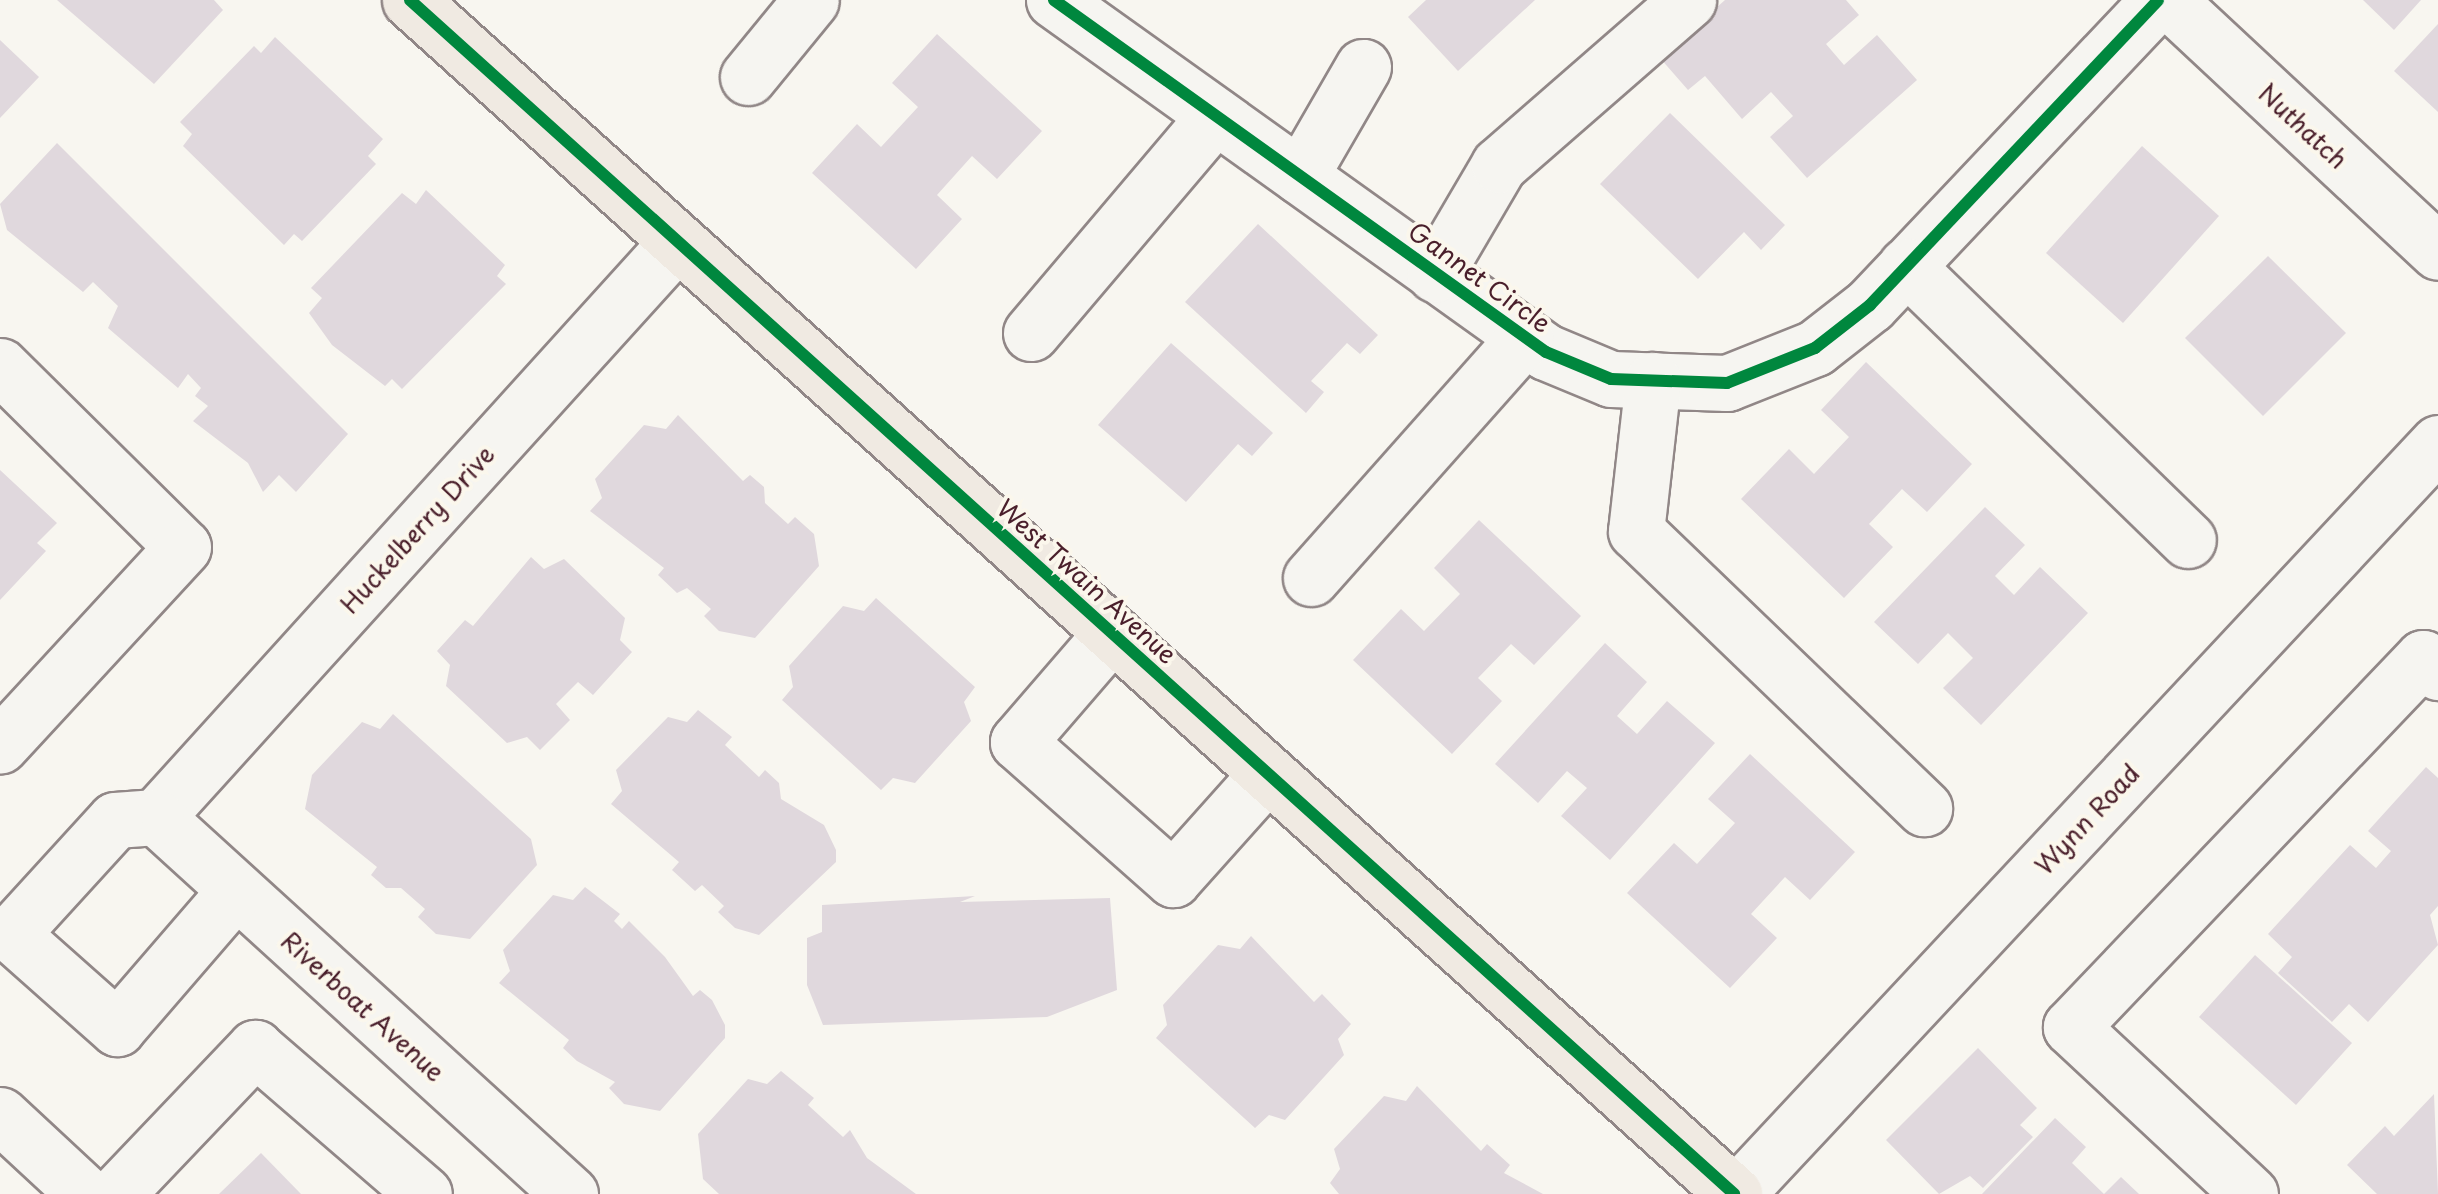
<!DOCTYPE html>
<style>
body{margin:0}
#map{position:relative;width:2438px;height:1194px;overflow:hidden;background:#f8f6f0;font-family:"Playpen Sans",sans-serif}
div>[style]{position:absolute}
.building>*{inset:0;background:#e0d8dd}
.roads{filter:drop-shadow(2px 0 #918787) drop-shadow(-2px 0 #918787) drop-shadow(0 2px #918787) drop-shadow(0 -2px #918787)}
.minor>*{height:55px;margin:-27.5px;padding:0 27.5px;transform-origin:27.5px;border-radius:27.5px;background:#f6f5f1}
.major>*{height:55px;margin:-27.5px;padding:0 27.5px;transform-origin:27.5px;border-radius:27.5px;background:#f0eae2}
.cycleway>*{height:12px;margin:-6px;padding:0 6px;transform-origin:6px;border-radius:6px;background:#00873e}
span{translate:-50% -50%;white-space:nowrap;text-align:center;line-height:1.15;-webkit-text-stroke:8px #fbf7ec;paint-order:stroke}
.street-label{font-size:25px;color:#4a1f2b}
</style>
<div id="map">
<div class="building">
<i style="clip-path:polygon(57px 0,214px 0,223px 10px,154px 84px)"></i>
<i style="clip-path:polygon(1426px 0,1535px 0,1458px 71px,1408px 17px)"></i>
<i style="clip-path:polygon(1725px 0,1846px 0,1859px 15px,1826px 44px,1844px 65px,1877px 35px,1917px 80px,1807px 178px,1770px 137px,1793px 116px,1771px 92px,1742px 119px,1705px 76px,1688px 90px,1660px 58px)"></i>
<i style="clip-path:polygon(2363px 0,2421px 0,2394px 30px)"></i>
<i style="clip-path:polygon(2438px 24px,2438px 112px,2394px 71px)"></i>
<i style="clip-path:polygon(937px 34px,1042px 131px,997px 179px,972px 156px,937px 195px,962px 219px,916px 269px,812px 173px,857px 124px,881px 147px,918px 107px,892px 83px)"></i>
<i style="clip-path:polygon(275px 37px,383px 139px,368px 156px,376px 164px,302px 241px,294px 234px,284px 245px,183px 146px,192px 134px,180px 122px,254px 46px,261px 53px)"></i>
<i style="clip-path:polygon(0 40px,39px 77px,0 118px)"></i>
<i style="clip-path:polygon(1670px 113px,1785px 225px,1761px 250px,1744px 232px,1698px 279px,1600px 184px)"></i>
<i style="clip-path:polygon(57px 143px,348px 434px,296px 492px,279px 475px,263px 492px,248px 463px,193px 421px,208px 406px,195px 396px,201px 388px,188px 374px,178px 388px,108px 328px,118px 306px,93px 282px,83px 292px,7px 230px,0 204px)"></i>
<i style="clip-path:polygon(2142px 146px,2219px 216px,2123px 323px,2046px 253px)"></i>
<i style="clip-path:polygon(426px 190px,505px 265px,497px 276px,506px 284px,402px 389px,392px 379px,385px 386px,332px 345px,309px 313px,322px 298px,311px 288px,402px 193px,416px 204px)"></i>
<i style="clip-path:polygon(1258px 224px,1378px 335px,1360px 354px,1347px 343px,1311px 381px,1324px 392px,1306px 413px,1185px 302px)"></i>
<i style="clip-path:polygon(2268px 256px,2346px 333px,2263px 416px,2185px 338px)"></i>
<i style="clip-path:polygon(1171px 343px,1273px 433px,1252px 456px,1238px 444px,1186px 502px,1098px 425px)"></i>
<i style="clip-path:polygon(1866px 362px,1972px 464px,1927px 512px,1902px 489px,1869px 524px,1893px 547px,1844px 598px,1741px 499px,1789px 449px,1814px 474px,1849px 437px,1821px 410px)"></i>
<i style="clip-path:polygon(678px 415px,743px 481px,750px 475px,764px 487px,765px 503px,788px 524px,795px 517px,814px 534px,819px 566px,755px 638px,719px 631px,704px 616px,711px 609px,687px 588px,677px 593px,658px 575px,664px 568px,590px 511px,602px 498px,595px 479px,644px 425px,666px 429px)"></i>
<i style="clip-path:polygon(0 470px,57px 523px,37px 543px,46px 551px,0 600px)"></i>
<i style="clip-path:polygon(1985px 507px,2025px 545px,1995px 576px,2014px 595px,2040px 567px,2088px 613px,1981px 725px,1943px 688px,1973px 658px,1948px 633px,1918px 664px,1874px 622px)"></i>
<i style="clip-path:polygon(1479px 520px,1581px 616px,1534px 665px,1511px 644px,1478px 678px,1502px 701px,1452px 754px,1353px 660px,1401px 609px,1424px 631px,1460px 594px,1434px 568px)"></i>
<i style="clip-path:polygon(531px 557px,544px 569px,564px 559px,625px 618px,620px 640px,632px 652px,593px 695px,578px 682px,556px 704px,570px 720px,540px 750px,527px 737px,507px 743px,446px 686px,450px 665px,437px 651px,465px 620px,473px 626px)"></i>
<i style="clip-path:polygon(876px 598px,975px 687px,964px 702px,971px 721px,915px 783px,893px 778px,881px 790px,782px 700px,793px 687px,789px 666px,843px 606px,864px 611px)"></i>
<i style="clip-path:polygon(1605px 643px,1647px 682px,1617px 716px,1637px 734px,1667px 701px,1715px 743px,1610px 860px,1561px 816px,1587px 788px,1567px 771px,1538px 803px,1495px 764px)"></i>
<i style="clip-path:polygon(698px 710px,732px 737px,725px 745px,759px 777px,765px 770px,779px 783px,781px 799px,824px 825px,836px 850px,836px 862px,759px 935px,735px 928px,718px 912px,724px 906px,702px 885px,695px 891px,672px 870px,679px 862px,611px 804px,622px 791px,616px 770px,668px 717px,687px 722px)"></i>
<i style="clip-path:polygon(393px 714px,531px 839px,537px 865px,470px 939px,436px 934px,418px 917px,425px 909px,401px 888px,386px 888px,371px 875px,377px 867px,305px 809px,312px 775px,362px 722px,380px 729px)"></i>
<i style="clip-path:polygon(1750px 754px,1855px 852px,1810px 900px,1785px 877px,1751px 914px,1777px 938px,1730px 988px,1627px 893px,1674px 843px,1697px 864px,1735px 823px,1708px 799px)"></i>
<i style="clip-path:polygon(2426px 767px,2438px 778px,2438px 906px,2430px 915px,2438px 945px,2368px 1022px,2349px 1004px,2332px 1022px,2278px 973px,2292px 957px,2268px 934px,2350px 845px,2376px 868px,2391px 851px,2368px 831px)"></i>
<i style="clip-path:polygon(585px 887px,620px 914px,614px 921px,622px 929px,629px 921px,665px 957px,693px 996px,700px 990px,712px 1000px,725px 1025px,725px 1038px,660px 1111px,624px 1104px,609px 1088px,615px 1082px,577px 1061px,563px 1048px,569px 1040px,499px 983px,510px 971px,503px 950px,553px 895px,573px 900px)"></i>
<i style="clip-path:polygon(975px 896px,960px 902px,1110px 898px,1117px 990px,1047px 1017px,823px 1025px,807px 985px,807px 938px,822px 932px,822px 905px)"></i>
<i style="clip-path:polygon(1251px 936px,1314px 1002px,1322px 994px,1351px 1024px,1338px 1039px,1344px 1055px,1285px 1120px,1269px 1115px,1255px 1128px,1156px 1038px,1167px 1025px,1163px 1005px,1218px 945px,1240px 949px)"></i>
<i style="clip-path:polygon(2255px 955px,2352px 1043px,2296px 1105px,2199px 1017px)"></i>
<i style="clip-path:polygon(1978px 1048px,2037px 1108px,2020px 1125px,2033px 1137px,1983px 1188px,1970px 1176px,1939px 1194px,1886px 1140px)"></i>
<i style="clip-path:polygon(781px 1071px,814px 1098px,808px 1105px,843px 1137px,850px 1130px,867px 1158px,916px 1194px,719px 1194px,703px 1179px,698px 1134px,748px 1079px,767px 1084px)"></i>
<i style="clip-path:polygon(1417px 1086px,1481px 1151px,1487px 1144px,1510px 1165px,1504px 1173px,1543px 1194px,1339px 1194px,1330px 1183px,1340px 1169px,1334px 1149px,1384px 1096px,1406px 1101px)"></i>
<i style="clip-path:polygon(2434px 1094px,2438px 1194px,2377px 1194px,2347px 1165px,2385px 1126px,2394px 1136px)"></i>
<i style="clip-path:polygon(2055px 1118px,2086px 1147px,2072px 1163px,2104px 1194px,1982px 1194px)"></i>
<i style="clip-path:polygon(261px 1153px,301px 1194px,219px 1194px)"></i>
<i style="clip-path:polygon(2121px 1177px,2139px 1194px,2104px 1194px)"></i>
</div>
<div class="roads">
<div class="minor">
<i style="left:1054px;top:0;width:605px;rotate:35.58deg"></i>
<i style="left:1546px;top:352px;width:70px;rotate:22.6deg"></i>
<i style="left:1611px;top:379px;width:116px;rotate:2deg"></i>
<i style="left:1727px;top:383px;width:95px;rotate:-21.7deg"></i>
<i style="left:1815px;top:348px;width:70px;rotate:-38deg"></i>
<i style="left:1870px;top:305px;width:419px;rotate:-46.6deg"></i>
<i style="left:2168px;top:0;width:369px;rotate:43deg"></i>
<i style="left:748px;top:77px;width:99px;rotate:-50.7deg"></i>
<i style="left:1300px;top:176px;width:126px;rotate:-60deg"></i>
<i style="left:1906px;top:266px;width:393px;rotate:44.2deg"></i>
<i style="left:1435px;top:274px;width:126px;rotate:-59.6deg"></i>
<i style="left:1499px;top:165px;width:251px;rotate:-41.1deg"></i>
<i style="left:1031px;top:333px;width:285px;rotate:-49.7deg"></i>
<i style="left:0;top:366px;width:257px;rotate:44.7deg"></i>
<i style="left:183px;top:547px;width:270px;rotate:132.7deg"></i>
<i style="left:1653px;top:380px;width:152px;rotate:96.4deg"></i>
<i style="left:1636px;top:531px;width:400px;rotate:43.9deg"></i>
<i style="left:1311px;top:578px;width:322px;rotate:-48.4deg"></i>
<i style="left:1112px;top:633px;width:144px;rotate:130.8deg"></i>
<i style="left:1018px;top:742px;width:207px;rotate:41.5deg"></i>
<i style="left:1173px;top:879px;width:141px;rotate:-48.2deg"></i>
<i style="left:156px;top:817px;width:776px;rotate:-47.82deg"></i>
<i style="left:156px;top:817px;width:560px;rotate:42.32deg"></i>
<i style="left:156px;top:817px;width:41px;rotate:175.8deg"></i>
<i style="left:115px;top:820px;width:154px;rotate:132.4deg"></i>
<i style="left:11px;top:934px;width:142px;rotate:41.6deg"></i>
<i style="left:117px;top:1028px;width:182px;rotate:-49.2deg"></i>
<i style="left:0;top:1115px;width:116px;rotate:42.9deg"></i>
<i style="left:116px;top:1194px;width:202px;rotate:-46.4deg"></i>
<i style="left:255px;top:1048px;width:223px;rotate:40.8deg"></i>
<i style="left:1736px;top:1194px;width:1028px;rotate:-46.93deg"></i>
<i style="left:2250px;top:1194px;width:245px;rotate:-137deg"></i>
<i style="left:2071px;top:1027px;width:510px;rotate:-46.35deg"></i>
<i style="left:2423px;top:658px;width:21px;rotate:43deg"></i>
</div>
<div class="major">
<i style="left:410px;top:0;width:1783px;rotate:42.04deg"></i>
</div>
</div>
<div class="cycleway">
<i style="left:410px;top:0;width:1783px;rotate:42.04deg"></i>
<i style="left:1054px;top:0;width:605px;rotate:35.58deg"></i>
<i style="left:1546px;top:352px;width:70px;rotate:22.6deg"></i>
<i style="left:1611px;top:379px;width:116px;rotate:2deg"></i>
<i style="left:1727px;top:383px;width:95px;rotate:-21.7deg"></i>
<i style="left:1815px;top:348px;width:70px;rotate:-38deg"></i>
<i style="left:1870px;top:305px;width:419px;rotate:-46.6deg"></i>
</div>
<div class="street-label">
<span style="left:2303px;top:126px;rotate:43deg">Nuthatch</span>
<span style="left:1480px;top:277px;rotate:36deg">Gannet Circle</span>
<span style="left:417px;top:529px;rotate:-48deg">Huckelberry Drive</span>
<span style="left:1087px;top:581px;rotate:42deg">West Twain Avenue</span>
<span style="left:2087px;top:819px;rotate:-47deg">Wynn Road</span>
<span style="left:363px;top:1006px;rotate:42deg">Riverboat Avenue</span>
</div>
</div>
